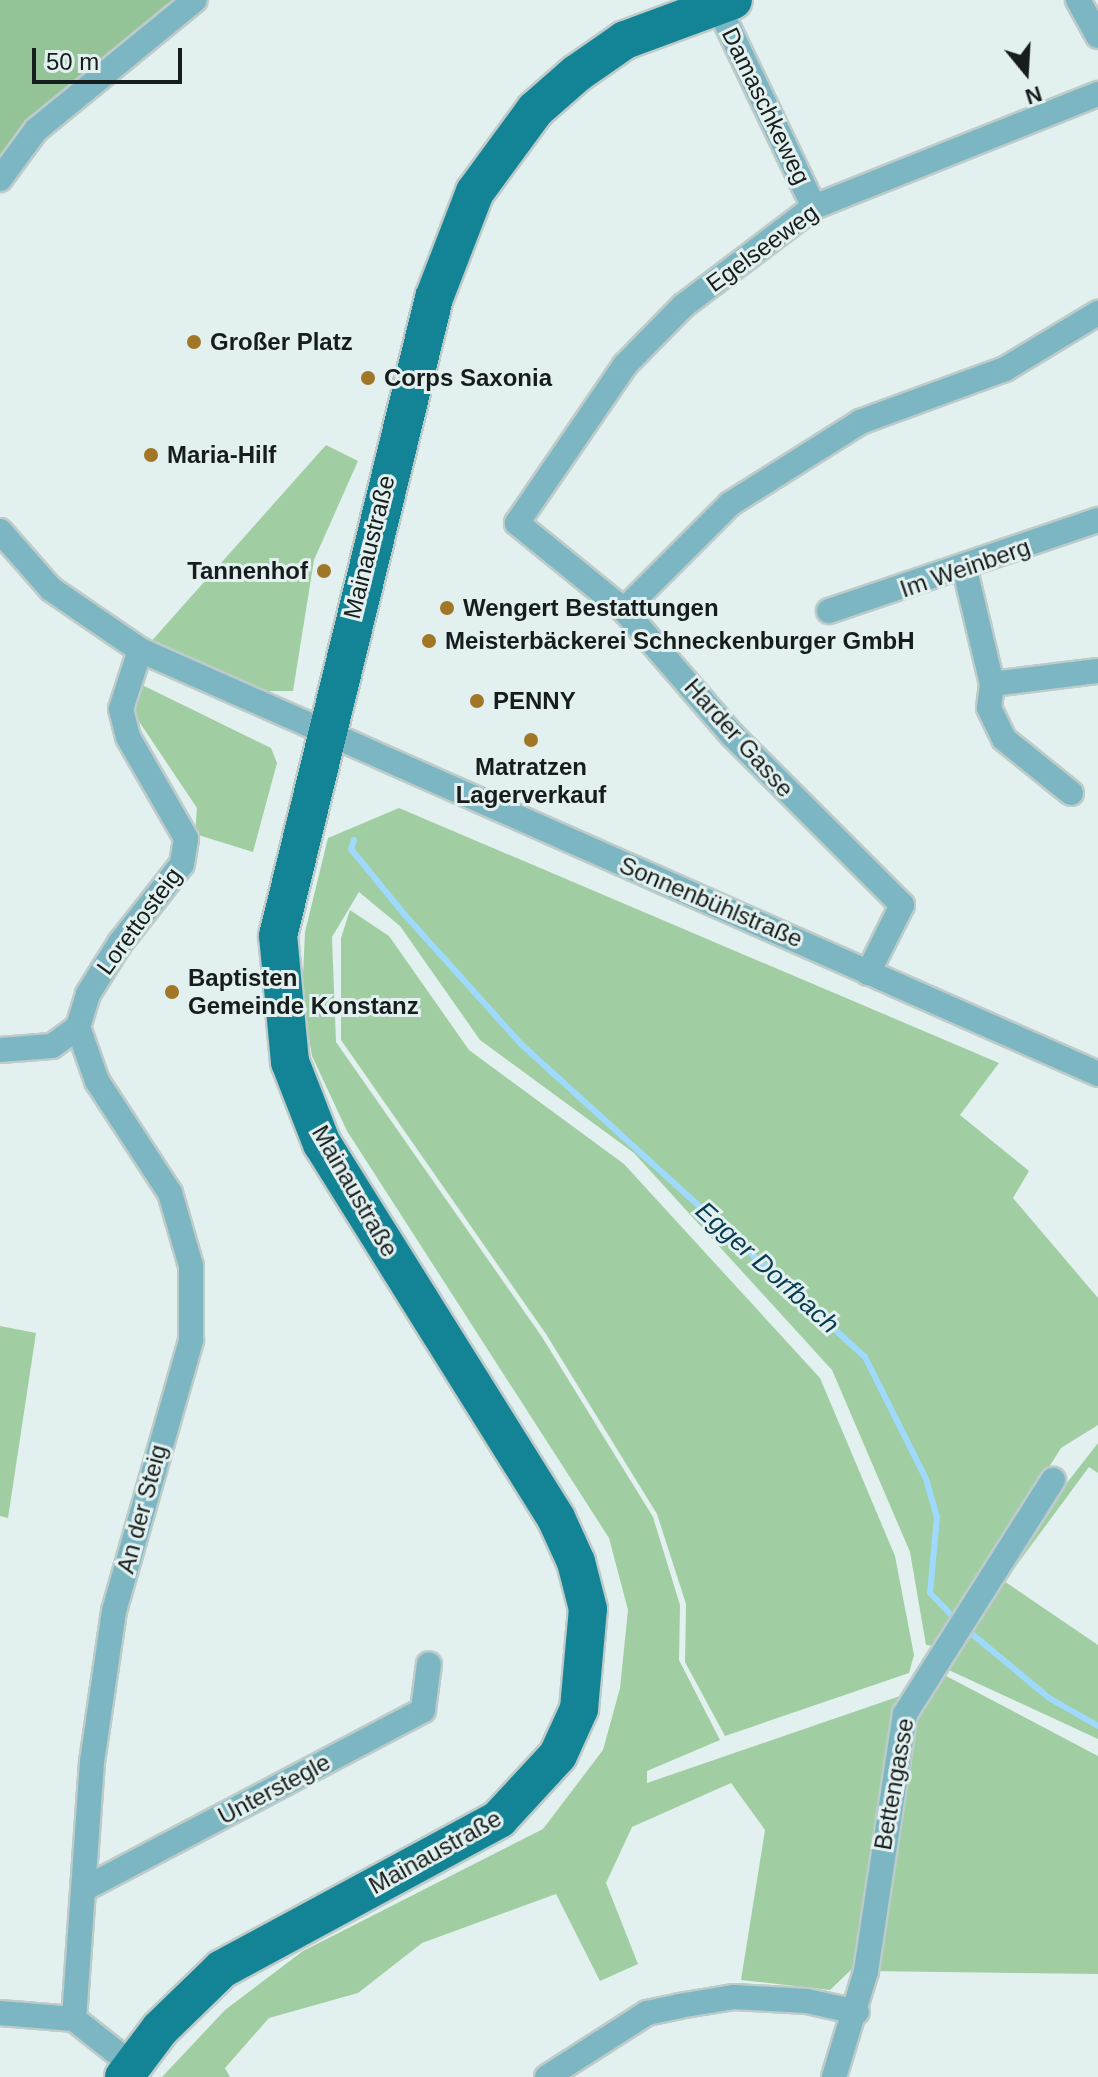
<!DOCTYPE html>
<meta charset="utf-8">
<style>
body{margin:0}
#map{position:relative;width:1098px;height:2077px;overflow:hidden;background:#e2f1ef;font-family:Arial,sans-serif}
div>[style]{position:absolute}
.green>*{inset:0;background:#a0cea2}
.forest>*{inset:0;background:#94c397}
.stream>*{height:6px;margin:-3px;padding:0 3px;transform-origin:3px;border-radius:3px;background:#9fdafe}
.roads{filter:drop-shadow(2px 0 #bdcbc9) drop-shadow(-2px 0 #bdcbc9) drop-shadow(0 2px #bdcbc9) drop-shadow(0 -2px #bdcbc9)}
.minor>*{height:24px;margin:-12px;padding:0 12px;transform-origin:12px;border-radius:12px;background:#7db6c3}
.primary>*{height:38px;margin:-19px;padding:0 19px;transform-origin:19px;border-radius:19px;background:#138396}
.dots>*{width:22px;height:22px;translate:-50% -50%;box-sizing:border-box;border:4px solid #e2f1ef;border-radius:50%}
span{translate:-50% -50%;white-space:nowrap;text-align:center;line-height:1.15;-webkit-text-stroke:6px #e2f1ef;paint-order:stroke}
.street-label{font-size:24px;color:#171c1c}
.poi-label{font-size:24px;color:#171c1c;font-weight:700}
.left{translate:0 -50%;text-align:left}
.right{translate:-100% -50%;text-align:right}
.water-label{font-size:26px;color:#083a52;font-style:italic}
.north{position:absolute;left:986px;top:32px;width:80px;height:80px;-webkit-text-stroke:6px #e2f1ef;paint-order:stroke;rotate:162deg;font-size:22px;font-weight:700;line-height:32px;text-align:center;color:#171c1c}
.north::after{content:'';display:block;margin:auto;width:28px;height:36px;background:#171c1c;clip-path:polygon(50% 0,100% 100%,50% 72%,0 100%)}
.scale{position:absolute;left:32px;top:48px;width:150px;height:36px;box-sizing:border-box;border:4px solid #171c1c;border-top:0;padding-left:10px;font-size:24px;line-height:28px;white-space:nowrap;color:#171c1c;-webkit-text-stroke:6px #e2f1ef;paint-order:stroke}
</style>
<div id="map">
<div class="green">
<i style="clip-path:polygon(326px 445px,358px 461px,314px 560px,293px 691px,251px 691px,148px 645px)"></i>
<i style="clip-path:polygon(132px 680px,271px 748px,277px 763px,253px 852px,195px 834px,197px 808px,136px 717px)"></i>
<i style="clip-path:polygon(399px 808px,999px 1063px,960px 1115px,1029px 1171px,1013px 1198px,1098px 1298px,1098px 1425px,1061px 1448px,937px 1646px,926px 1645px,910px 1552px,832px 1370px,634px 1153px,480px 1040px,400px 926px,359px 892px,332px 937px,336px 1042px,542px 1337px,653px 1517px,680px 1605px,679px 1660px,720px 1740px,647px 1771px,647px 1783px,903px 1695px,889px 1735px,854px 1967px,830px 1990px,741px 1980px,765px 1830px,731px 1783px,632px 1827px,606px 1883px,638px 1964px,600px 1981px,556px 1894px,422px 1943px,358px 1993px,269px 2018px,225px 2068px,230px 2077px,162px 2077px,225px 2010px,303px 1951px,543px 1829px,603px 1750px,620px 1688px,628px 1610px,609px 1538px,347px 1131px,312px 1056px,302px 995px,305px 932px,328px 838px)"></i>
<i style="clip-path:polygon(350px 910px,389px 936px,469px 1050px,624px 1164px,820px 1378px,895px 1556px,914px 1655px,909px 1673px,725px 1736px,685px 1662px,686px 1604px,657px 1514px,546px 1334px,341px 1040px,341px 938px)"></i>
<i style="clip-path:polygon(0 1326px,36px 1333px,8px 1518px,0 1516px)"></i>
<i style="clip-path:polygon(1098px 1443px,1098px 1473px,1089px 1467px,1007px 1578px,999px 1570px)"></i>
<i style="clip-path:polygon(1001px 1579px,1098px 1645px,1098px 1739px,940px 1666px)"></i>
<i style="clip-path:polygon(929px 1667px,1098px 1756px,1098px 1974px,866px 1971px)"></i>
</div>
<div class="forest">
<i style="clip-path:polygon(0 0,195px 0,0 179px)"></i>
</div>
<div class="stream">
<i style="left:354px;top:840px;width:9px;rotate:108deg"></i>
<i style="left:351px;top:849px;width:84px;rotate:50.8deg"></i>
<i style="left:404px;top:914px;width:175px;rotate:48deg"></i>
<i style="left:521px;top:1044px;width:465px;rotate:42.3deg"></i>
<i style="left:865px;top:1357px;width:136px;rotate:63.4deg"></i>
<i style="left:926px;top:1479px;width:40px;rotate:74deg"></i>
<i style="left:937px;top:1517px;width:76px;rotate:95.3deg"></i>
<i style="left:930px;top:1593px;width:40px;rotate:46deg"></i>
<i style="left:966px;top:1629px;width:108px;rotate:39.7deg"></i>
<i style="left:1049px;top:1698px;width:56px;rotate:29.7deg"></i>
</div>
<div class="roads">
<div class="minor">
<i style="left:1078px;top:0;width:41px;rotate:60.9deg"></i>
<i style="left:718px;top:6px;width:223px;rotate:64.5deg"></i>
<i style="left:0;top:179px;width:61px;rotate:-53.7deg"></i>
<i style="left:36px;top:130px;width:205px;rotate:-39.3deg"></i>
<i style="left:0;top:531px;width:77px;rotate:48.7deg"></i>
<i style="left:51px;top:589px;width:108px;rotate:34.4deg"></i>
<i style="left:140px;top:650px;width:1048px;rotate:23.87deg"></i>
<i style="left:965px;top:570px;width:117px;rotate:76.7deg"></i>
<i style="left:992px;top:684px;width:24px;rotate:97deg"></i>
<i style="left:989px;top:708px;width:34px;rotate:64deg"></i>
<i style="left:1004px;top:739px;width:86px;rotate:38.9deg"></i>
<i style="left:624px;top:610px;width:150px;rotate:-45deg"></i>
<i style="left:730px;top:504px;width:154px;rotate:-32.2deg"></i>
<i style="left:860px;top:422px;width:154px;rotate:-20.1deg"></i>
<i style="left:1005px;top:369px;width:109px;rotate:-31.1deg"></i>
<i style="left:829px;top:611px;width:284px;rotate:-18.7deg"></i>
<i style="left:992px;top:684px;width:107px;rotate:-7deg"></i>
<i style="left:868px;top:973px;width:76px;rotate:-63.4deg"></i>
<i style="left:902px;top:905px;width:240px;rotate:-135deg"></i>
<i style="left:732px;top:735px;width:165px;rotate:-130.8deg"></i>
<i style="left:624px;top:610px;width:138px;rotate:-140.9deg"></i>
<i style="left:517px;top:523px;width:191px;rotate:-55.6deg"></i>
<i style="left:625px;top:365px;width:83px;rotate:-45.5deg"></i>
<i style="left:683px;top:306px;width:164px;rotate:-37.1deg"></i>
<i style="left:814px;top:207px;width:306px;rotate:-21.7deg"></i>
<i style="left:0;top:1050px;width:52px;rotate:-4.4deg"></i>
<i style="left:52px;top:1046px;width:32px;rotate:-36deg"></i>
<i style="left:78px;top:1027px;width:34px;rotate:-73deg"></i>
<i style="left:88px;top:994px;width:60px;rotate:-57.9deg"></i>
<i style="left:120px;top:943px;width:100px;rotate:-51.9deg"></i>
<i style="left:182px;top:864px;width:26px;rotate:-81deg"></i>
<i style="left:186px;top:838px;width:116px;rotate:-119.9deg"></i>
<i style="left:128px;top:737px;width:29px;rotate:-104deg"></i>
<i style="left:121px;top:709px;width:62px;rotate:-72.1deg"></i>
<i style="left:84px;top:1889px;width:383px;rotate:-27.8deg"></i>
<i style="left:423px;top:1710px;width:46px;rotate:-82.6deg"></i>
<i style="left:0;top:2013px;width:74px;rotate:4.6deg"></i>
<i style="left:74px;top:2019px;width:73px;rotate:38.3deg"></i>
<i style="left:74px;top:2019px;width:258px;rotate:-86deg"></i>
<i style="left:92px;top:1762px;width:153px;rotate:-81.7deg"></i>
<i style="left:114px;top:1611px;width:282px;rotate:-74.1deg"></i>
<i style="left:191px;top:1340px;width:74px;rotate:-90deg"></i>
<i style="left:191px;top:1266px;width:76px;rotate:-106deg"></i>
<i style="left:170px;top:1193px;width:134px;rotate:-123.1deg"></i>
<i style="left:97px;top:1081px;width:57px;rotate:-109.4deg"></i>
<i style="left:547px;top:2077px;width:119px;rotate:-32.6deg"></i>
<i style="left:647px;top:2013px;width:33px;rotate:-12deg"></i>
<i style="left:679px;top:2006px;width:56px;rotate:-9.3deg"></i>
<i style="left:734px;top:1997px;width:73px;rotate:3.1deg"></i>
<i style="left:807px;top:2001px;width:51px;rotate:12.4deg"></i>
<i style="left:834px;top:2077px;width:111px;rotate:-73.2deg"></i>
<i style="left:866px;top:1971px;width:260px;rotate:-81.4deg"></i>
<i style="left:905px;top:1714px;width:277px;rotate:-57.7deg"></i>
</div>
<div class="primary">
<i style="left:124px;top:2077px;width:60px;rotate:-53.1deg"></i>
<i style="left:160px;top:2029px;width:86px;rotate:-44.1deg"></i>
<i style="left:222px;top:1969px;width:315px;rotate:-28.4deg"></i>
<i style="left:499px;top:1819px;width:87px;rotate:-47.3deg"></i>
<i style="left:558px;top:1755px;width:51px;rotate:-65.5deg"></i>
<i style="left:579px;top:1709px;width:100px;rotate:-84.9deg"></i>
<i style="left:588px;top:1609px;width:49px;rotate:-104.3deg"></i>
<i style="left:576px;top:1562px;width:48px;rotate:-114.4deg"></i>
<i style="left:556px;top:1518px;width:441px;rotate:-122deg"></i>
<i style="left:322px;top:1144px;width:88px;rotate:-111.3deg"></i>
<i style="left:290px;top:1062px;width:127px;rotate:-95.4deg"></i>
<i style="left:278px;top:936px;width:657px;rotate:-76.26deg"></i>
<i style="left:434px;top:298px;width:114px;rotate:-68.9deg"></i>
<i style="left:475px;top:192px;width:102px;rotate:-53.8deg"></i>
<i style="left:535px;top:110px;width:55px;rotate:-41.3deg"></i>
<i style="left:576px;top:74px;width:60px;rotate:-34.8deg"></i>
<i style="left:625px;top:40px;width:115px;rotate:-20.3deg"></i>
</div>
</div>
<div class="dots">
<i style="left:194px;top:342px;background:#a17626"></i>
<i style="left:368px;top:378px;background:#a17626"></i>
<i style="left:151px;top:455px;background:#a17626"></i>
<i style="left:324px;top:571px;background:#a17626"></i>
<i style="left:447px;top:608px;background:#a17626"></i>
<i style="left:429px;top:641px;background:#a17626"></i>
<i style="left:477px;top:701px;background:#a17626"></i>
<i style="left:531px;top:740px;background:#a17626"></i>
<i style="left:172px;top:992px;background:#a17626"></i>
</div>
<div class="street-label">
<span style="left:766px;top:106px;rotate:64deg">Damaschkeweg</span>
<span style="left:762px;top:248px;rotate:-36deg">Egelseeweg</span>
<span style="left:369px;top:547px;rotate:-76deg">Mainaustraße</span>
<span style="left:965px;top:568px;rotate:-19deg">Im Weinberg</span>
<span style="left:739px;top:738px;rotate:48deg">Harder Gasse</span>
<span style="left:711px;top:902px;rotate:23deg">Sonnenbühlstraße</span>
<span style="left:139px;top:921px;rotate:-54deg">Lorettosteig</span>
<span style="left:355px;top:1191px;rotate:60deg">Mainaustraße</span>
<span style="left:142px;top:1509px;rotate:-75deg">An der Steig</span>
<span style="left:894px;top:1784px;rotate:-80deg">Bettengasse</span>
<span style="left:274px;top:1789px;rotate:-28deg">Unterstegle</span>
<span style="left:435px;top:1852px;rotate:-29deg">Mainaustraße</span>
</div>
<div class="poi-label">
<span class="left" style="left:210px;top:342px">Großer Platz</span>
<span class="left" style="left:384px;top:378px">Corps Saxonia</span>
<span class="left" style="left:167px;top:455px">Maria-Hilf</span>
<span class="right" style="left:308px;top:571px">Tannenhof</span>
<span class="left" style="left:463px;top:608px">Wengert Bestattungen</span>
<span class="left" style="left:445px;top:641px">Meisterbäckerei Schneckenburger GmbH</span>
<span class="left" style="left:493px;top:701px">PENNY</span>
<span style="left:531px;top:781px">Matratzen<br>Lagerverkauf</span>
<span class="left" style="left:188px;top:992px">Baptisten<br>Gemeinde Konstanz</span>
</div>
<div class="water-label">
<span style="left:767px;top:1268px;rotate:42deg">Egger Dorfbach</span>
</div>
<div class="north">N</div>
<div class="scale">50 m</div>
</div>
